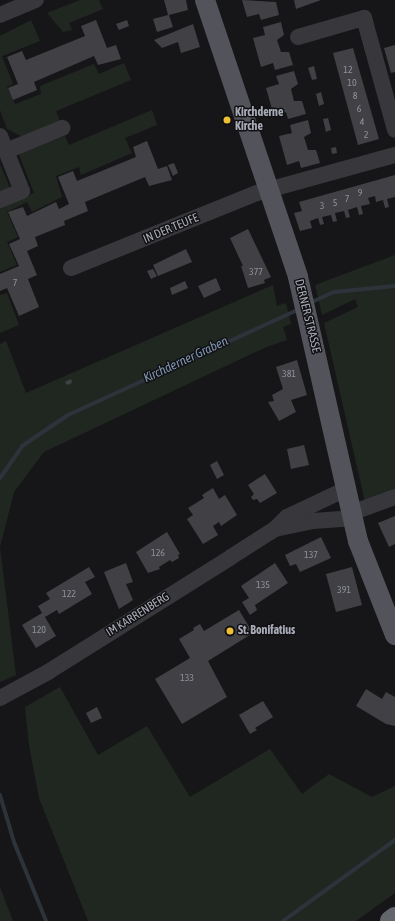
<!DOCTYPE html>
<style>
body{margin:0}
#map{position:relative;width:395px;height:921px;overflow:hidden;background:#161618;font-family:"Asap Condensed",sans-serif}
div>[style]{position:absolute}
.green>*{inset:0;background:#202721}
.stream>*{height:4px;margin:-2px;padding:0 2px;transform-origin:2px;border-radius:2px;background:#2c333b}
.building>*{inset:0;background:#404045}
.minor>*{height:16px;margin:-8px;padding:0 8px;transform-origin:8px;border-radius:8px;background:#37373c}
.major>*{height:20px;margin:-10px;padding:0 10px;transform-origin:10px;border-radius:10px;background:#53545b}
.highway>*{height:22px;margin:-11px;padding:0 11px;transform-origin:11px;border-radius:11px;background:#63656d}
.dots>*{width:11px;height:11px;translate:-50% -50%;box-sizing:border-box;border:2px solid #111113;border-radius:50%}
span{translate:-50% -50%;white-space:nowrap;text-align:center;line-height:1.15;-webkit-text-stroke:3px #111113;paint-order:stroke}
.number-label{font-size:10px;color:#8e909a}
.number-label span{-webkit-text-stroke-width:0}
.poi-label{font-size:12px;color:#a8abb7;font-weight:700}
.left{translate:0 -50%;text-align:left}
.street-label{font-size:12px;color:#a8abb7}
.water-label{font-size:13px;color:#7f96b2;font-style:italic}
</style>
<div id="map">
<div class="green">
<i style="clip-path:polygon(80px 0,99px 0,103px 9px,69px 23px,72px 30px,63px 32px,47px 13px)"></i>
<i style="clip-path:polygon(31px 20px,40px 41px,2px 56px,13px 84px,7px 87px,15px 104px,41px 94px,40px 86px,94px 64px,99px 74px,124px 63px,131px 80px,56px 111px,60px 122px,23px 137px,7px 129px,0 110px,0 36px)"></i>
<i style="clip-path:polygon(152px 110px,157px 125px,125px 138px,132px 153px,81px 175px,79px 167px,56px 176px,62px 197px,32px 212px,27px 202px,7px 212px,18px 237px,7px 242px,17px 265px,0 272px,0 208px,34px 193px,18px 152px,65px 136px,69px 145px)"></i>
<i style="clip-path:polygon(0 164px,11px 190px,0 195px)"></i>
<i style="clip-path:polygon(395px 255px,395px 490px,365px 502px,324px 323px,358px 307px,355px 299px,322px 315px,315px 285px)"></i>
<i style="clip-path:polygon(273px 285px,277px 306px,286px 303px,291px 324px,283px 327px,287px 340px,264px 348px,44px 452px,14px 492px,0 547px,16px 675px,0 682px,0 344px,6px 341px,26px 393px)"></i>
<i style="clip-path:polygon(7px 293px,19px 325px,0 333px,0 295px)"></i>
<i style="clip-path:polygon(60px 687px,98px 755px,147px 726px,190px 797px,270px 749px,302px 794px,329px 774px,372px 797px,395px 786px,395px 893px,356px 921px,88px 921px,39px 798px,29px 745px,25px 707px)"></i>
<i style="clip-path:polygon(0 887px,13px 921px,0 921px)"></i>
</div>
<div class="stream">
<i style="left:310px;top:303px;width:26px;rotate:-25deg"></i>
<i style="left:334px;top:292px;width:61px;rotate:-5.6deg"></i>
<i style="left:0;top:478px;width:39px;rotate:-55deg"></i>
<i style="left:22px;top:446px;width:55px;rotate:-34deg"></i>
<i style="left:68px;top:415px;width:254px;rotate:-24.6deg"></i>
<i style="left:0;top:795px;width:49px;rotate:73.4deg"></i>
<i style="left:14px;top:842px;width:85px;rotate:67.9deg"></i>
<i style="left:283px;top:921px;width:138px;rotate:-35.9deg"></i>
</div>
<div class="building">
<i style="clip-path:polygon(164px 0,186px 0,188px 10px,169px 15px,173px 27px,157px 32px,153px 19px,168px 15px)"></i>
<i style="clip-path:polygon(242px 0,276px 2px,279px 15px,261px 20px,259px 14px,247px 17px)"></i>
<i style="clip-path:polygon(294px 0,321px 0,296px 9px)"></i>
<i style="clip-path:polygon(96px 20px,107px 48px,116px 45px,121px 59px,98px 65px,94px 56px,34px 82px,37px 90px,13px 100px,8px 88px,18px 84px,7px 57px,22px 51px,26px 60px,85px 36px,81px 26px)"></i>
<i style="clip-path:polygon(127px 20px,129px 26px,119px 30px,116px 24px)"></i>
<i style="clip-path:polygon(281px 22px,284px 35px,277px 40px,281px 52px,289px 52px,293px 65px,275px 70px,273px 63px,261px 67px,253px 38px,265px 35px,263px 27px)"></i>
<i style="clip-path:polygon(193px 24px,200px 47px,181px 53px,178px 42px,162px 48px,154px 40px)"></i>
<i style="clip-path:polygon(395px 45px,395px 72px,391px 73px,384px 48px)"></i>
<i style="clip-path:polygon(353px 48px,379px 139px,358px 145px,333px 53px)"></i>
<i style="clip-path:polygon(314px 66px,317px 79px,312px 80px,308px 68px)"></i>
<i style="clip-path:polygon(294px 71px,298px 84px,291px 89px,294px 101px,302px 101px,306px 114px,288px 119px,286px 112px,274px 116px,266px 88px,279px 84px,276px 76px)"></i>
<i style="clip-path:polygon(321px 92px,324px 104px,319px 106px,316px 94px)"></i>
<i style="clip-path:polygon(328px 118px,331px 130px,326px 132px,323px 119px)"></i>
<i style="clip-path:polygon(308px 120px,311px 133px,304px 137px,308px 150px,316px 150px,320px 163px,301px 168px,299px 161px,287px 165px,279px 136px,292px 133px,290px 125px)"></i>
<i style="clip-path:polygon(147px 141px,158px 169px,167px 166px,172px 180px,149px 186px,145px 177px,85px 202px,88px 211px,64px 221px,65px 225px,35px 237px,38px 246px,27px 251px,37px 275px,28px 279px,39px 307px,19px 316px,7px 288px,0 291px,0 274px,19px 266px,9px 244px,20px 239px,8px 212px,23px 207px,27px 216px,56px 202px,59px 209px,69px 204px,58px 177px,73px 171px,77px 181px,136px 157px,133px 147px)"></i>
<i style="clip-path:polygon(336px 147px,337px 153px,332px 154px,331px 148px)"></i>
<i style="clip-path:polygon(174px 163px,178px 173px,173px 176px,168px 165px)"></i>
<i style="clip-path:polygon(395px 175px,395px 197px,387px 199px,389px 207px,385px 208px,383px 200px,376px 202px,375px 196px,368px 198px,370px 204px,361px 206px,363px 214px,359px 215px,357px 207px,348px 210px,350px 217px,346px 218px,344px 211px,335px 213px,337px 221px,333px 222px,331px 215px,322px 217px,324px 224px,320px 225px,318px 218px,310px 221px,312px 228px,300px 231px,294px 213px,302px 211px,299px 202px)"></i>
<i style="clip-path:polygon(248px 229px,271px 277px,264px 280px,265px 283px,248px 288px,241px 266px,243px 266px,230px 238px)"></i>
<i style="clip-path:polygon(186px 249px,192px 262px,158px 276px,153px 265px)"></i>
<i style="clip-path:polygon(153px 269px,157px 276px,151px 279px,147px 271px)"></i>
<i style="clip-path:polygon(216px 278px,221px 290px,204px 298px,198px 286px)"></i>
<i style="clip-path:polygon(185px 281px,188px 288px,172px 295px,170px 288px)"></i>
<i style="clip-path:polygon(297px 360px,307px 395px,291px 400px,296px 412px,279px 421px,268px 402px,274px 401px,272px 395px,283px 389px,276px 367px)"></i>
<i style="clip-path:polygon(71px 379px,72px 383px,67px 385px,65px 382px)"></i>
<i style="clip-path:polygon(304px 445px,309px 465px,291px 469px,287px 449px)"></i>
<i style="clip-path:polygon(217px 461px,224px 475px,217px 479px,210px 465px)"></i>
<i style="clip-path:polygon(265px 474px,277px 493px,260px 503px,257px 499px,253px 500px,251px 497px,254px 494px,248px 485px)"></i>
<i style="clip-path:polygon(213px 488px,219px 499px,225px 495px,237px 515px,221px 526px,219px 522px,213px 526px,218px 535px,203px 544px,187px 519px,193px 515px,188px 508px,204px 498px,202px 495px)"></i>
<i style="clip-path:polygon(395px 516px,395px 544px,389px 547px,378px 523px)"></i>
<i style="clip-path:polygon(167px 532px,180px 554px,178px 555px,179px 558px,172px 562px,170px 560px,159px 567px,160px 569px,148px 573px,136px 552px)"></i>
<i style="clip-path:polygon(321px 537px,331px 558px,300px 572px,296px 564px,290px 566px,285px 555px)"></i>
<i style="clip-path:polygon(126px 563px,133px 582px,126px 584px,133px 600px,119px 609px,104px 572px)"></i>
<i style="clip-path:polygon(275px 563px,288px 583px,255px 605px,257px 610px,250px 615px,242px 602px,249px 598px,241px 586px)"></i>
<i style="clip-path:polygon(89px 567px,95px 577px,85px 582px,92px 594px,59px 614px,57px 610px,45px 617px,56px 636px,36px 648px,22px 625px,42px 613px,38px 606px,50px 599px,46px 593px)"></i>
<i style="clip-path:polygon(352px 567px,362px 605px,336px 612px,326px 574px)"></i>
<i style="clip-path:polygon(239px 610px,253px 633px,208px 661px,227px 697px,182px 724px,155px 679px,190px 658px,179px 639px,194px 630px,193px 628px,200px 624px,204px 631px)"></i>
<i style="clip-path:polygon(366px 689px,382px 699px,386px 692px,395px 697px,395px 726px,386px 724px,356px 706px)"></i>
<i style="clip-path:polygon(263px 701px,273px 717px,255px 728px,257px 730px,250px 734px,239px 715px)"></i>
<i style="clip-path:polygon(97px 707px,102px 718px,91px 723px,86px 713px)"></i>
</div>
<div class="minor">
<i style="left:0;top:15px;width:39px;rotate:-23deg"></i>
<i style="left:298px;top:37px;width:69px;rotate:-16.1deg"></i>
<i style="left:364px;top:18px;width:116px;rotate:74.5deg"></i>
<i style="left:0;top:136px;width:59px;rotate:68.2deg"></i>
<i style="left:22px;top:191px;width:24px;rotate:158deg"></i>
<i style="left:6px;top:151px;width:61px;rotate:-22.3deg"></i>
<i style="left:71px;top:268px;width:201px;rotate:-22deg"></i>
<i style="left:257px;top:193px;width:143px;rotate:-15.4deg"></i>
<i style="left:351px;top:513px;width:47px;rotate:-20deg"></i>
<i style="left:275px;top:529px;width:39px;rotate:-12deg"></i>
<i style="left:313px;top:521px;width:39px;rotate:-4deg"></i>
<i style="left:0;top:698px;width:55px;rotate:-28.4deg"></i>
<i style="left:48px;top:672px;width:216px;rotate:-32.1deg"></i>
<i style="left:231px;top:557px;width:52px;rotate:-32.5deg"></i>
<i style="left:275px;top:529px;width:17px;rotate:-45deg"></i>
<i style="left:287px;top:517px;width:65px;rotate:-25.4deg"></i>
</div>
<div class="major">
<i style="left:205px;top:0;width:292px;rotate:71.4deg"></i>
<i style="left:298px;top:277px;width:271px;rotate:77.2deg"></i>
<i style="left:358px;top:541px;width:101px;rotate:68.5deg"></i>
</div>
<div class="highway">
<i style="left:391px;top:921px;width:5px;rotate:-37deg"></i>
</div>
<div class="dots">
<i style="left:227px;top:120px;background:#efbf36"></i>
<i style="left:230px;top:631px;background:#efbf36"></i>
</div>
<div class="number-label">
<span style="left:348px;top:70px">12</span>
<span style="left:352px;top:83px">10</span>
<span style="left:355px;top:96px">8</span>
<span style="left:359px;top:109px">6</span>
<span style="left:362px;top:122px">4</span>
<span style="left:366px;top:135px">2</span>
<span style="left:360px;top:193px">9</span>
<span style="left:347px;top:199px">7</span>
<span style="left:335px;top:203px">5</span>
<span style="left:322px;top:206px">3</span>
<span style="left:256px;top:272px">377</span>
<span style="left:15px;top:283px">7</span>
<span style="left:289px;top:374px">381</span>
<span style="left:158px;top:553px">126</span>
<span style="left:311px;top:555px">137</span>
<span style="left:263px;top:585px">135</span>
<span style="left:344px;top:590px">391</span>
<span style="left:69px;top:594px">122</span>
<span style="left:39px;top:630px">120</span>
<span style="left:187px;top:678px">133</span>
</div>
<div class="poi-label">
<span class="left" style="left:235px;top:120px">Kirchderne<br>Kirche</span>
<span class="left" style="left:238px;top:631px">St. Bonifatius</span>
</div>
<div class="street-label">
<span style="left:171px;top:229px;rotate:-23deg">IN DER TEUFE</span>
<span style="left:307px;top:316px;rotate:76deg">DERNER STRASSE</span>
<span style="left:138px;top:615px;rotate:-32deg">IM KARRENBERG</span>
</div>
<div class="water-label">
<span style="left:186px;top:360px;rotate:-25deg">Kirchderner Graben</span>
</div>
</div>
